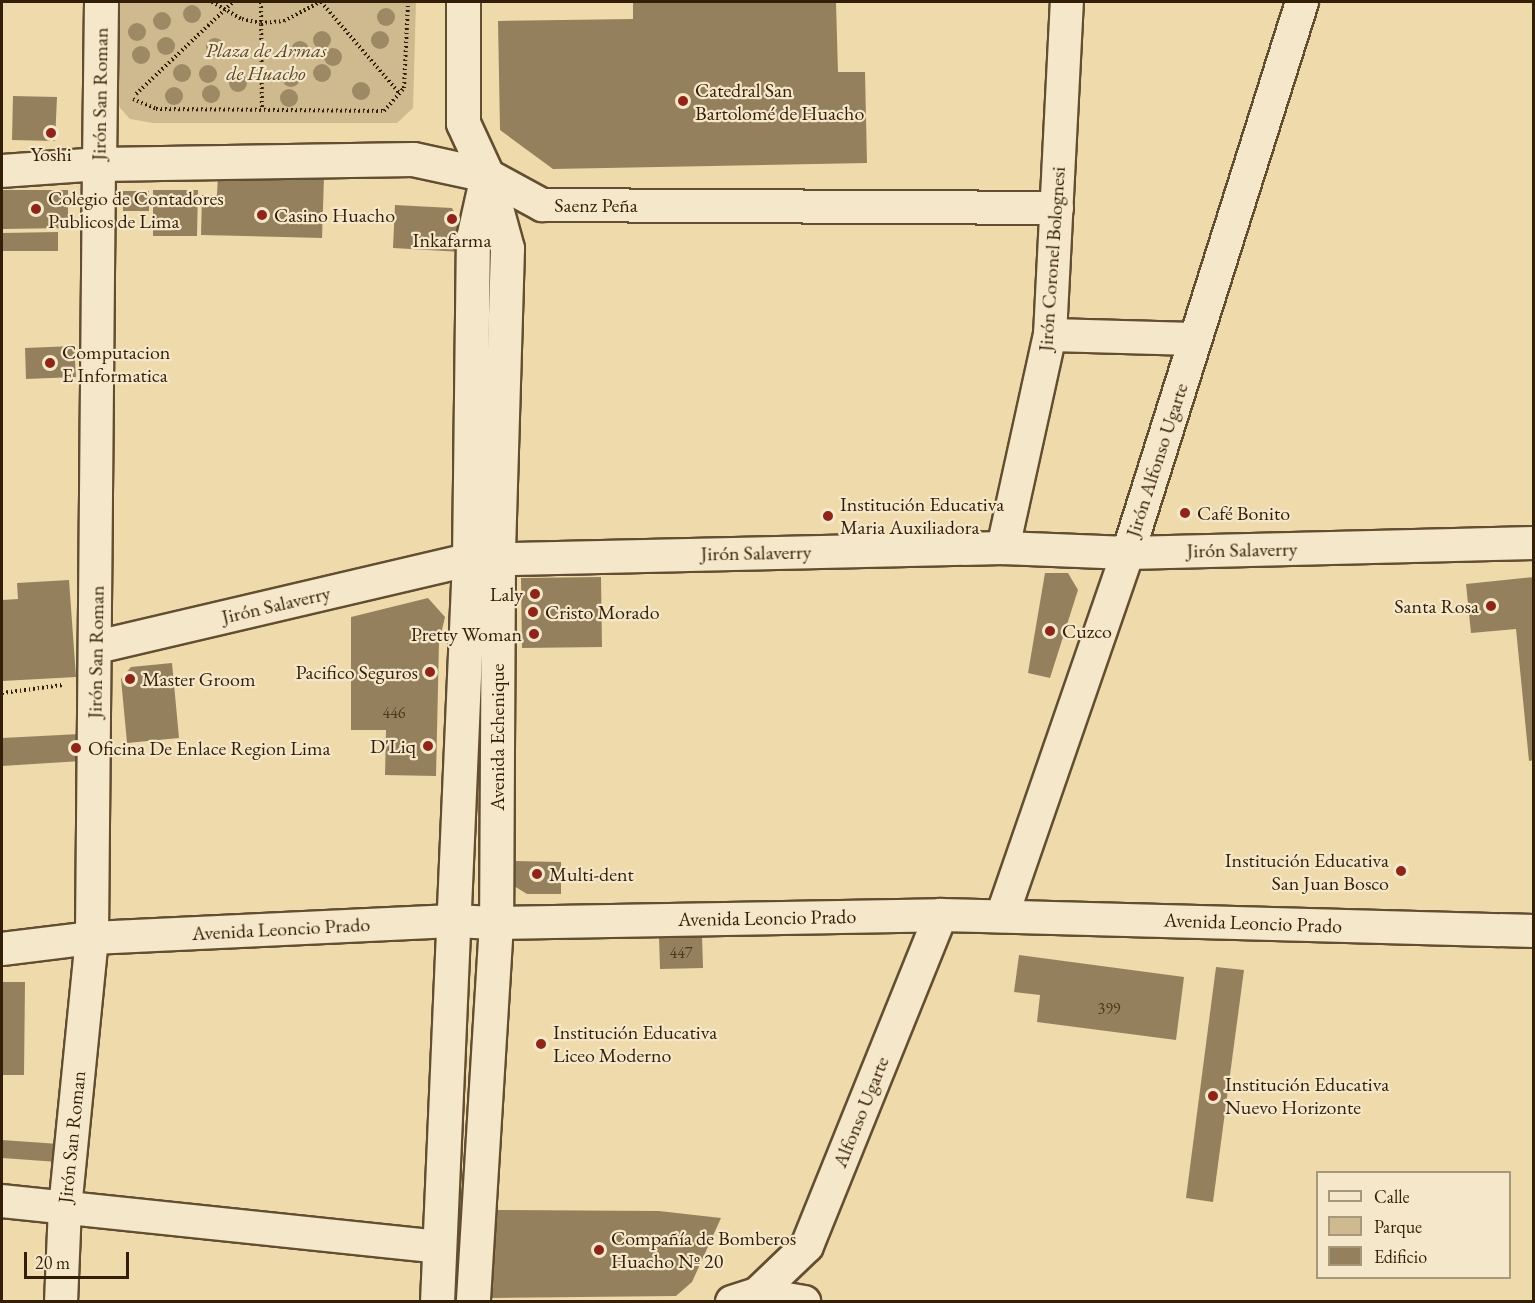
<!DOCTYPE html>
<meta charset="utf-8">
<style>
body{margin:0}
#map{position:relative;width:1535px;height:1303px;overflow:hidden;background:#efdaac;font-family:"EB Garamond",serif}
div>[style]{position:absolute}
.green>*{inset:0;background:#cfba90}
.building>*{inset:0;background:#95805d}
.path>*{height:4px;margin-top:-2px;transform-origin:0;background:repeating-linear-gradient(90deg,#331f07 0 1.5px,transparent 0 4.5px)}
.roads{filter:drop-shadow(2px 0 #624e30) drop-shadow(-2px 0 #624e30) drop-shadow(0 2px #624e30) drop-shadow(0 -2px #624e30)}
.street>*{height:32px;margin:-16px;padding:0 16px;transform-origin:16px;border-radius:16px;background:#f5e7c9}
.secondary>*{height:33px;margin:-16.5px;padding:0 16.5px;transform-origin:16.5px;border-radius:16.5px;background:#f5e7c9}
.trees>*{width:18px;height:18px;margin:-9px;border-radius:50%;background:#9d8964}
.dots>*{width:16px;height:16px;translate:-50% -50%;box-sizing:border-box;border:3px solid #f5e7c9;border-radius:50%}
span{translate:-50% -50%;white-space:nowrap;text-align:center;line-height:1.15;-webkit-text-stroke:4.5px #f5e7c9;paint-order:stroke}
.number-label{font-size:16px;color:#4c371c}
.number-label span{-webkit-text-stroke-width:0}
.park-label{font-size:20px;color:#5a4629;font-style:italic}
.poi-label{font-size:20px;color:#331f07}
.left{translate:0 -50%;text-align:left}
.right{translate:-100% -50%;text-align:right}
.street-label{font-size:20px;color:#331f07}
.frame{position:absolute;inset:0;border:3px solid #331f07;pointer-events:none}
.legend{position:absolute;left:1316px;top:1171px;width:195px;height:108px;box-sizing:border-box;background:#f5e7c9;border:2px solid #a7977b;margin:0;padding:8px 10px;list-style:none;font-size:18px;color:#331f07}
.legend li{display:flex;align-items:center;gap:12px;height:30px}
.legend b{width:30px;border:2px solid #a7977b}
.scale{position:absolute;left:24px;top:1252px;width:105px;height:27px;box-sizing:border-box;border:3px solid #331f07;border-top:0;padding-left:8px;font-size:18px;line-height:21px;white-space:nowrap;color:#331f07;-webkit-text-stroke:4px #f5e7c9;paint-order:stroke}
</style>
<div id="map">
<div class="green">
<i style="clip-path:polygon(117px 2px,416px 2px,413px 108px,397px 123px,153px 123px,130px 119px,120px 108px,116px 95px)"></i>
</div>
<div class="building">
<i style="clip-path:polygon(633px 2px,836px 2px,838px 72px,865px 72px,867px 163px,553px 169px,500px 130px,498px 21px,633px 19px)"></i>
<i style="clip-path:polygon(13px 96px,57px 97px,55px 141px,12px 140px)"></i>
<i style="clip-path:polygon(218px 174px,324px 177px,322px 238px,201px 235px,202px 195px,217px 195px)"></i>
<i style="clip-path:polygon(3px 190px,68px 190px,68px 228px,3px 229px)"></i>
<i style="clip-path:polygon(153px 190px,198px 190px,197px 236px,153px 236px)"></i>
<i style="clip-path:polygon(123px 191px,149px 191px,149px 211px,123px 211px)"></i>
<i style="clip-path:polygon(395px 205px,452px 208px,463px 231px,462px 252px,393px 248px)"></i>
<i style="clip-path:polygon(58px 232px,58px 251px,2px 251px,2px 233px)"></i>
<i style="clip-path:polygon(74px 346px,76px 377px,26px 379px,25px 348px)"></i>
<i style="clip-path:polygon(1045px 573px,1068px 573px,1078px 590px,1050px 678px,1028px 673px)"></i>
<i style="clip-path:polygon(601px 577px,602px 647px,522px 648px,521px 578px)"></i>
<i style="clip-path:polygon(1534px 577px,1534px 760px,1529px 761px,1516px 629px,1471px 633px,1466px 584px)"></i>
<i style="clip-path:polygon(69px 580px,76px 677px,2px 681px,2px 600px,18px 599px,17px 583px)"></i>
<i style="clip-path:polygon(428px 598px,445px 617px,439px 643px,436px 776px,385px 775px,386px 730px,351px 730px,351px 617px)"></i>
<i style="clip-path:polygon(172px 663px,179px 738px,127px 743px,121px 679px,131px 667px)"></i>
<i style="clip-path:polygon(80px 734px,81px 761px,2px 766px,2px 738px)"></i>
<i style="clip-path:polygon(514px 861px,561px 862px,561px 894px,527px 894px,514px 886px)"></i>
<i style="clip-path:polygon(702px 936px,703px 968px,660px 969px,659px 937px)"></i>
<i style="clip-path:polygon(1019px 955px,1184px 977px,1176px 1040px,1037px 1022px,1040px 995px,1014px 992px)"></i>
<i style="clip-path:polygon(1216px 967px,1244px 970px,1213px 1202px,1186px 1198px)"></i>
<i style="clip-path:polygon(2px 982px,25px 982px,24px 1075px,2px 1075px)"></i>
<i style="clip-path:polygon(2px 1140px,59px 1144px,58px 1162px,2px 1158px)"></i>
<i style="clip-path:polygon(492px 1210px,659px 1211px,721px 1218px,692px 1282px,676px 1296px,490px 1298px)"></i>
</div>
<div class="path">
<i style="left:212px;top:2px;width:34px;rotate:30deg"></i>
<i style="left:242px;top:19px;width:19px;rotate:12deg"></i>
<i style="left:261px;top:23px;width:23px;rotate:-5deg"></i>
<i style="left:284px;top:21px;width:41px;rotate:-27.8deg"></i>
<i style="left:261px;top:2px;width:108px;rotate:89.5deg"></i>
<i style="left:321px;top:2px;width:121px;rotate:49.3deg"></i>
<i style="left:136px;top:94px;width:134px;rotate:-43.5deg"></i>
<i style="left:133px;top:99px;width:25px;rotate:23deg"></i>
<i style="left:156px;top:109px;width:228px;rotate:0.5deg"></i>
<i style="left:384px;top:111px;width:30px;rotate:-49deg"></i>
<i style="left:404px;top:88px;width:86px;rotate:-87.3deg"></i>
<i style="left:2px;top:693px;width:61px;rotate:-7.6deg"></i>
</div>
<div class="roads">
<div class="street">
<i style="left:2px;top:171px;width:97px;rotate:-4.1deg"></i>
<i style="left:99px;top:164px;width:774px;rotate:90.52deg"></i>
<i style="left:92px;top:938px;width:270px;rotate:95.7deg"></i>
<i style="left:65px;top:1207px;width:95px;rotate:92.4deg"></i>
<i style="left:487px;top:175px;width:63px;rotate:28.6deg"></i>
<i style="left:542px;top:205px;width:515px;rotate:0.33deg"></i>
<i style="left:1050px;top:335px;width:145px;rotate:1.6deg"></i>
<i style="left:1003px;top:548px;width:218px;rotate:-77.6deg"></i>
<i style="left:1050px;top:335px;width:333px;rotate:-87.1deg"></i>
<i style="left:97px;top:647px;width:382px;rotate:-13.2deg"></i>
<i style="left:469px;top:560px;width:534px;rotate:-1.29deg"></i>
<i style="left:1003px;top:548px;width:125px;rotate:2.3deg"></i>
<i style="left:1128px;top:553px;width:406px;rotate:-1.4deg"></i>
<i style="left:1002px;top:916px;width:384px;rotate:-70.9deg"></i>
<i style="left:1128px;top:553px;width:578px;rotate:-72.47deg"></i>
<i style="left:2px;top:949px;width:91px;rotate:-7deg"></i>
<i style="left:92px;top:938px;width:361px;rotate:-2.7deg"></i>
<i style="left:453px;top:921px;width:43px;rotate:2.7deg"></i>
<i style="left:496px;top:923px;width:445px;rotate:-1deg"></i>
<i style="left:941px;top:915px;width:593px;rotate:1.55deg"></i>
<i style="left:2px;top:1201px;width:438px;rotate:6deg"></i>
<i style="left:757px;top:1294px;width:69px;rotate:-43.8deg"></i>
<i style="left:807px;top:1246px;width:357px;rotate:-68deg"></i>
<i style="left:732px;top:1302px;width:26px;rotate:-18deg"></i>
<i style="left:757px;top:1294px;width:48px;rotate:9.7deg"></i>
</div>
<div class="secondary">
<i style="left:101px;top:2px;width:162px;rotate:90.7deg"></i>
<i style="left:99px;top:164px;width:314px;rotate:-0.9deg"></i>
<i style="left:413px;top:159px;width:76px;rotate:12.2deg"></i>
<i style="left:463px;top:2px;width:121px;rotate:90deg"></i>
<i style="left:463px;top:123px;width:57px;rotate:65.2deg"></i>
<i style="left:487px;top:175px;width:76px;rotate:74.7deg"></i>
<i style="left:507px;top:248px;width:311px;rotate:91.7deg"></i>
<i style="left:498px;top:559px;width:364px;rotate:90.3deg"></i>
<i style="left:496px;top:923px;width:380px;rotate:93.5deg"></i>
<i style="left:437px;top:1302px;width:743px;rotate:-87.53deg"></i>
<i style="left:469px;top:560px;width:322px;rotate:-89.3deg"></i>
<i style="left:473px;top:238px;width:59px;rotate:-77.4deg"></i>
</div>
</div>
<div class="trees">
<i style="left:192px;top:14px"></i>
<i style="left:386px;top:17px"></i>
<i style="left:162px;top:21px"></i>
<i style="left:137px;top:32px"></i>
<i style="left:322px;top:40px"></i>
<i style="left:380px;top:40px"></i>
<i style="left:166px;top:46px"></i>
<i style="left:215px;top:47px"></i>
<i style="left:300px;top:50px"></i>
<i style="left:141px;top:55px"></i>
<i style="left:333px;top:57px"></i>
<i style="left:182px;top:73px"></i>
<i style="left:322px;top:73px"></i>
<i style="left:208px;top:74px"></i>
<i style="left:291px;top:78px"></i>
<i style="left:238px;top:83px"></i>
<i style="left:361px;top:91px"></i>
<i style="left:211px;top:94px"></i>
<i style="left:174px;top:96px"></i>
<i style="left:289px;top:98px"></i>
</div>
<div class="dots">
<i style="left:683px;top:101px;background:#8f2418"></i>
<i style="left:51px;top:133px;background:#8f2418"></i>
<i style="left:36px;top:209px;background:#8f2418"></i>
<i style="left:262px;top:215px;background:#8f2418"></i>
<i style="left:452px;top:219px;background:#8f2418"></i>
<i style="left:50px;top:363px;background:#8f2418"></i>
<i style="left:1185px;top:513px;background:#8f2418"></i>
<i style="left:828px;top:516px;background:#8f2418"></i>
<i style="left:535px;top:594px;background:#8f2418"></i>
<i style="left:1491px;top:606px;background:#8f2418"></i>
<i style="left:533px;top:612px;background:#8f2418"></i>
<i style="left:1050px;top:631px;background:#8f2418"></i>
<i style="left:534px;top:634px;background:#8f2418"></i>
<i style="left:430px;top:672px;background:#8f2418"></i>
<i style="left:130px;top:679px;background:#8f2418"></i>
<i style="left:428px;top:746px;background:#8f2418"></i>
<i style="left:76px;top:748px;background:#8f2418"></i>
<i style="left:1401px;top:871px;background:#8f2418"></i>
<i style="left:537px;top:874px;background:#8f2418"></i>
<i style="left:541px;top:1044px;background:#8f2418"></i>
<i style="left:1213px;top:1096px;background:#8f2418"></i>
<i style="left:599px;top:1250px;background:#8f2418"></i>
</div>
<div class="number-label">
<span style="left:394px;top:713px">446</span>
<span style="left:681px;top:953px">447</span>
<span style="left:1109px;top:1009px">399</span>
</div>
<div class="park-label">
<span style="left:266px;top:62px">Plaza de Armas<br>de Huacho</span>
</div>
<div class="poi-label">
<span class="left" style="left:695px;top:102px">Catedral San<br>Bartolomé de Huacho</span>
<span style="left:51px;top:154px">Yoshi</span>
<span class="left" style="left:48px;top:210px">Colegio de Contadores<br>Publicos de Lima</span>
<span class="left" style="left:274px;top:215px">Casino Huacho</span>
<span style="left:452px;top:240px">Inkafarma</span>
<span class="left" style="left:62px;top:364px">Computacion<br>E Informatica</span>
<span class="left" style="left:840px;top:516px">Institución Educativa<br>Maria Auxiliadora</span>
<span class="left" style="left:1197px;top:513px">Café Bonito</span>
<span class="right" style="left:523px;top:594px">Laly</span>
<span class="right" style="left:1479px;top:606px">Santa Rosa</span>
<span class="left" style="left:545px;top:612px">Cristo Morado</span>
<span class="left" style="left:1062px;top:631px">Cuzco</span>
<span class="right" style="left:522px;top:634px">Pretty Woman</span>
<span class="right" style="left:418px;top:672px">Pacifico Seguros</span>
<span class="left" style="left:142px;top:679px">Master Groom</span>
<span class="right" style="left:416px;top:746px">D'Liq</span>
<span class="left" style="left:88px;top:748px">Oficina De Enlace Region Lima</span>
<span class="right" style="left:1389px;top:872px">Institución Educativa<br>San Juan Bosco</span>
<span class="left" style="left:549px;top:874px">Multi-dent</span>
<span class="left" style="left:553px;top:1044px">Institución Educativa<br>Liceo Moderno</span>
<span class="left" style="left:1225px;top:1096px">Institución Educativa<br>Nuevo Horizonte</span>
<span class="left" style="left:611px;top:1250px">Compañía de Bomberos<br>Huacho Nº 20</span>
</div>
<div class="street-label">
<span style="left:100px;top:94px;rotate:-89deg">Jirón San Roman</span>
<span style="left:596px;top:205px">Saenz Peña</span>
<span style="left:1052px;top:259px;rotate:-86deg">Jirón Coronel Bolognesi</span>
<span style="left:1157px;top:460px;rotate:-72deg">Jirón Alfonso Ugarte</span>
<span style="left:1242px;top:550px;rotate:-1deg">Jirón Salaverry</span>
<span style="left:756px;top:553px;rotate:-1deg">Jirón Salaverry</span>
<span style="left:276px;top:605px;rotate:-13deg">Jirón Salaverry</span>
<span style="left:96px;top:652px;rotate:-89deg">Jirón San Roman</span>
<span style="left:497px;top:737px;rotate:-90deg">Avenida Echenique</span>
<span style="left:767px;top:918px;rotate:-1deg">Avenida Leoncio Prado</span>
<span style="left:1253px;top:923px;rotate:2deg">Avenida Leoncio Prado</span>
<span style="left:281px;top:929px;rotate:-3deg">Avenida Leoncio Prado</span>
<span style="left:861px;top:1112px;rotate:-68deg">Alfonso Ugarte</span>
<span style="left:72px;top:1137px;rotate:-84deg">Jirón San Roman</span>
</div>
<div class="frame"></div>
<ul class="legend">
<li><b style="height:8px;background:#f5e7c9"></b>Calle</li>
<li><b style="height:16px;background:#cfba90"></b>Parque</li>
<li><b style="height:16px;background:#95805d"></b>Edificio</li>
</ul>
<div class="scale">20 m</div>
</div>
